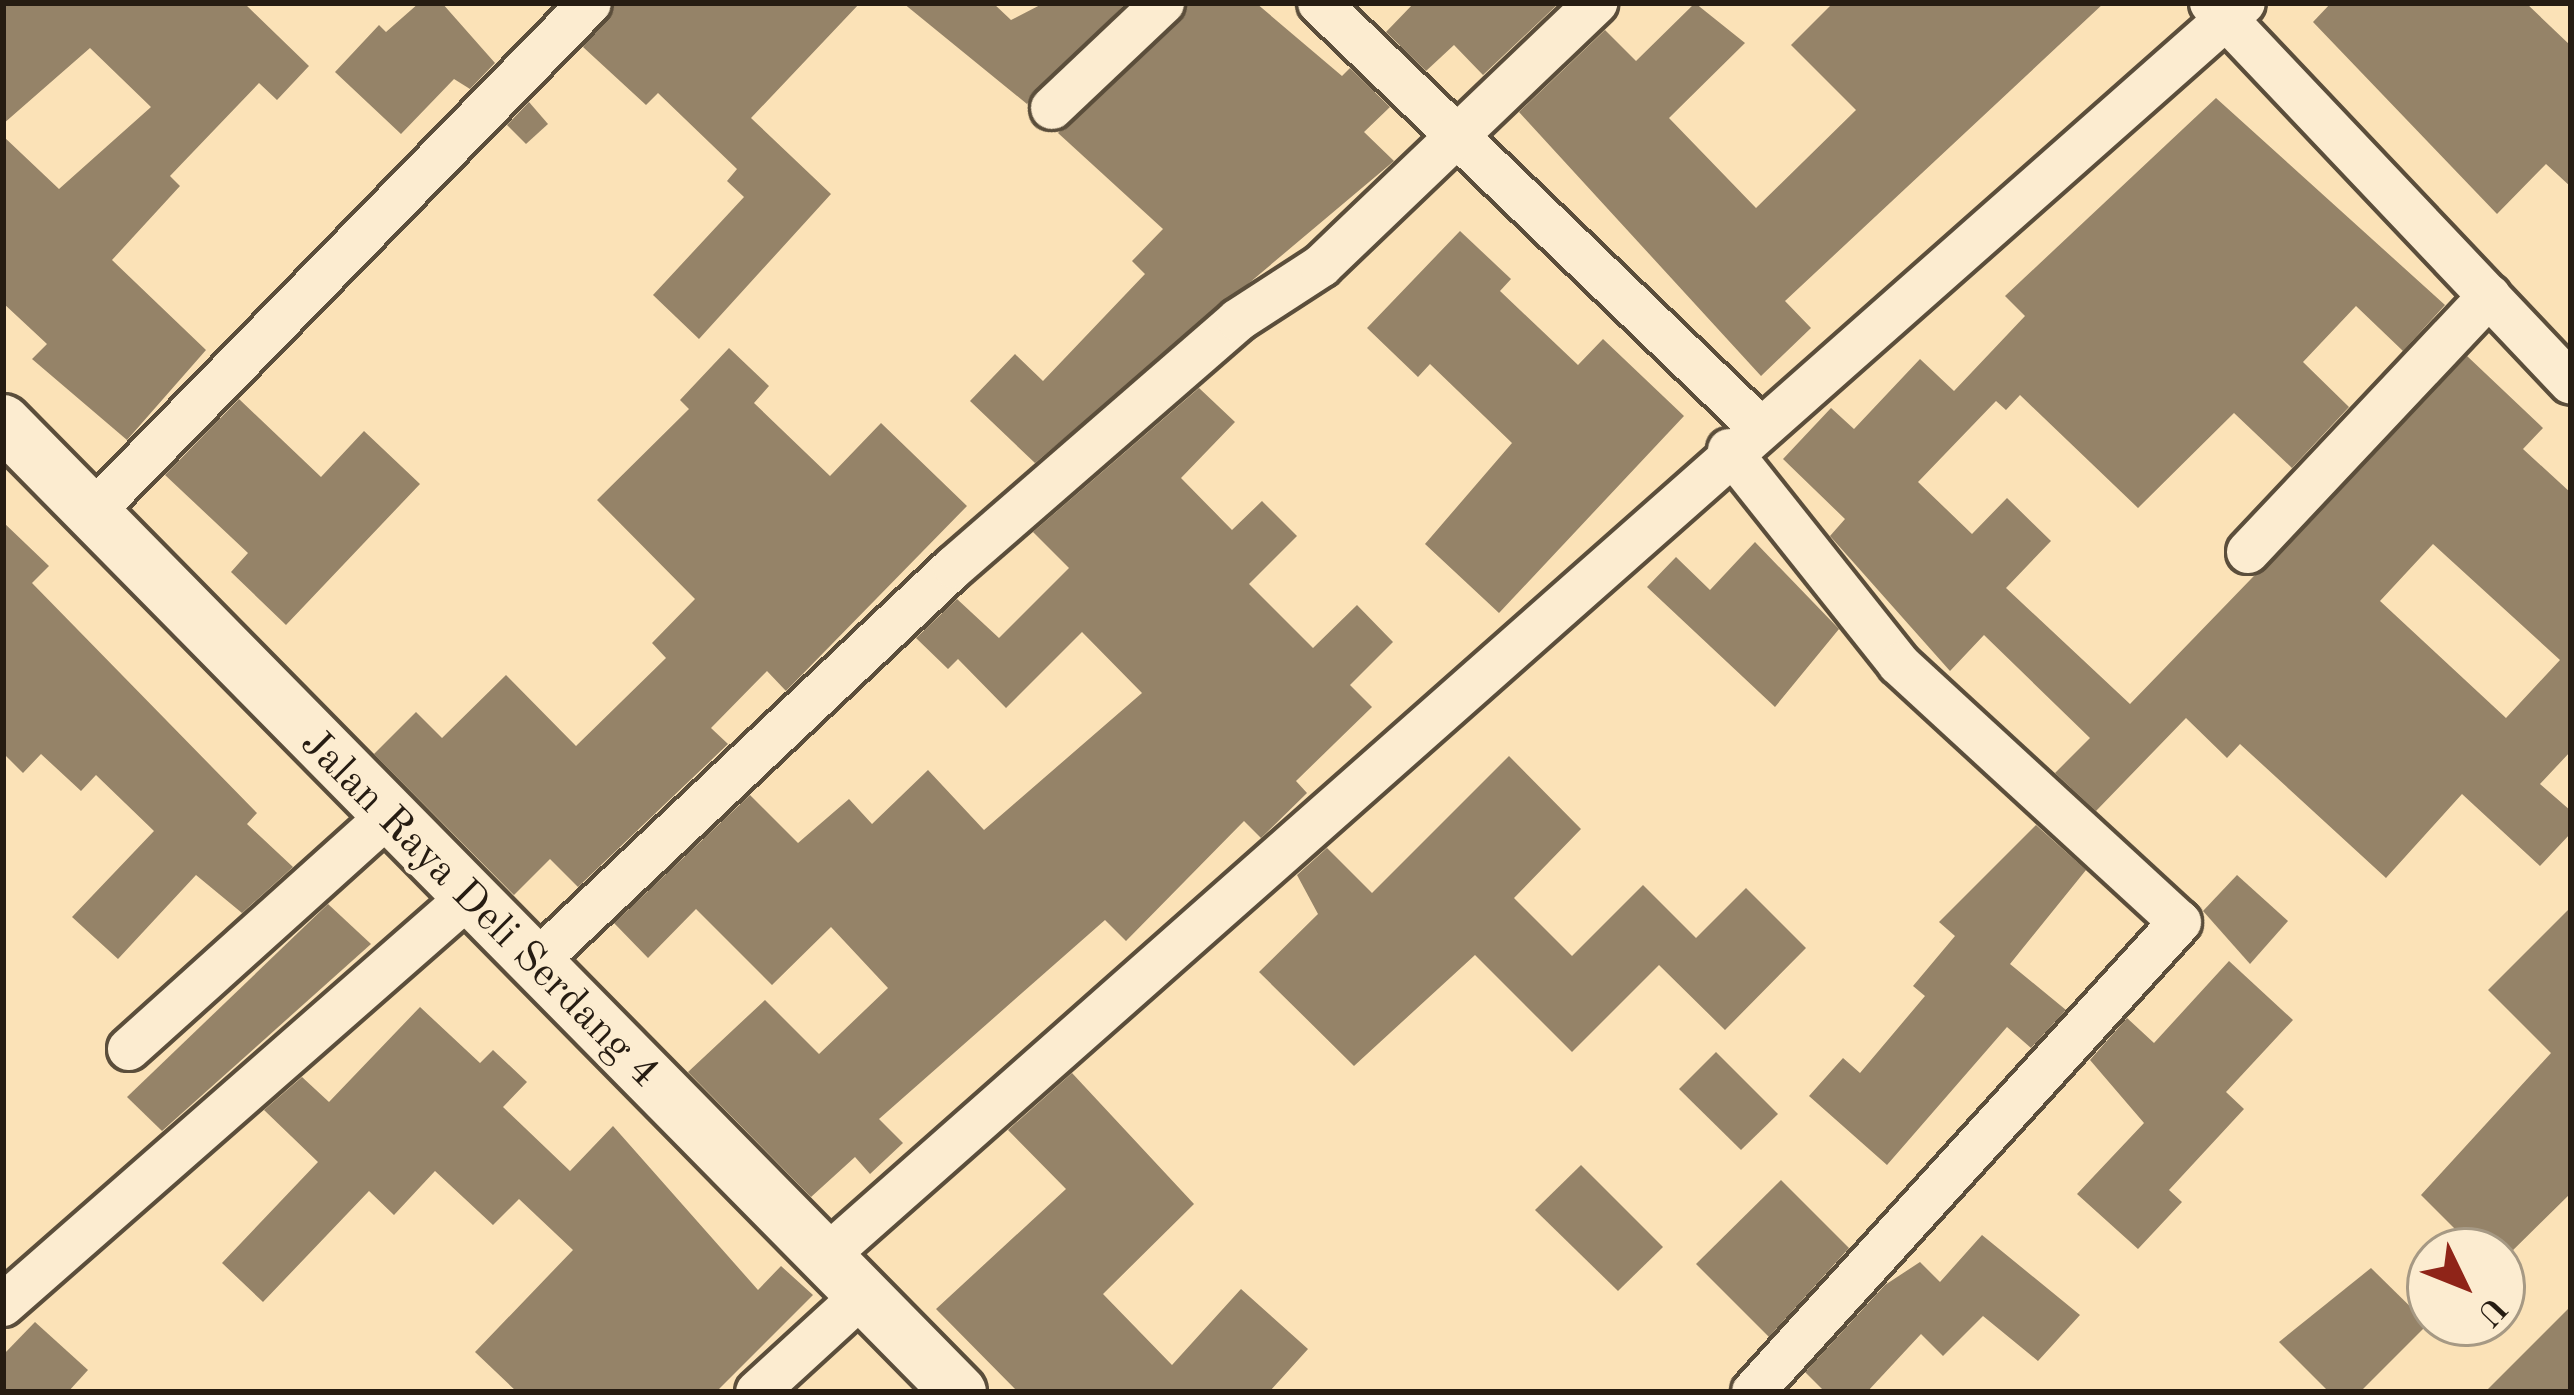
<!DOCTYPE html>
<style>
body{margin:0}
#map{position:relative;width:2574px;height:1395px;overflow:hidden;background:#fbe2b7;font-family:"Old Standard TT",serif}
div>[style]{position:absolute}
.building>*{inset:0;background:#958368}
.roads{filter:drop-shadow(3px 0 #5b4e3b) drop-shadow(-3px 0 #5b4e3b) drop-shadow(0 3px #5b4e3b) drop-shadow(0 -3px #5b4e3b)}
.minor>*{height:42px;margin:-21px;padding:0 21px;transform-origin:21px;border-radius:21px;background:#fcecd0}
.tertiary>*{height:54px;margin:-27px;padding:0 27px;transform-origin:27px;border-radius:27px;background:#fcecd0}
span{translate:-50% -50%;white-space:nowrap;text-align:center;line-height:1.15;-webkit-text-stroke:9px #fcecd0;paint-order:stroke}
.street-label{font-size:42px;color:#261c12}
.frame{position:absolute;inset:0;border:6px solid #261c12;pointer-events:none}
.north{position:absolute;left:2406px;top:1227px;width:120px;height:120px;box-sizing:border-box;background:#fcecd0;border:3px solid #a69984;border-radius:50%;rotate:133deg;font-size:33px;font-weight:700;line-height:48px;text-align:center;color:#261c12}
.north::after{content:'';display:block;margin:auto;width:42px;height:54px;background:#8f2418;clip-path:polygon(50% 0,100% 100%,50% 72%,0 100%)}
</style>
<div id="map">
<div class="building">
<i style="clip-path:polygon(3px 3px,244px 3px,309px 66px,277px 100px,259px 83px,170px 176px,180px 186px,112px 260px,206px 350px,127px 440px,32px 359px,47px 344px,3px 303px,3px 136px,59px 189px,151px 107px,90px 48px,3px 124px)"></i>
<i style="clip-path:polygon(419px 3px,442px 3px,495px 63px,470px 89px,454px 79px,401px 134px,335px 72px,379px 25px,386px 32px)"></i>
<i style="clip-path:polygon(615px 3px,860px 3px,751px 118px,831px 194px,699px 339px,653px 295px,744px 197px,727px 181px,737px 169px,658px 93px,646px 105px,583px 47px)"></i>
<i style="clip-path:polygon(903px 3px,993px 3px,1011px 20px,1044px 3px,1126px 3px,1027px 104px)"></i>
<i style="clip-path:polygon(1188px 3px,1256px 3px,1342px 76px,1350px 68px,1390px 107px,1364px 132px,1394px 161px,1035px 463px,970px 401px,1015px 354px,1043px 381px,1145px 274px,1132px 261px,1163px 229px,1058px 133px)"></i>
<i style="clip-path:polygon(1414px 3px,1559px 3px,1483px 75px,1454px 45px,1426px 71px,1386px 32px)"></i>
<i style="clip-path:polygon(1695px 3px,1745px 43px,1669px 118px,1756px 208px,1856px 110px,1791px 45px,1833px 3px,2104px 3px,1785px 301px,1811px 328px,1761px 376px,1519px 112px,1605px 30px,1636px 61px)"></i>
<i style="clip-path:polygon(2331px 3px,2526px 3px,2571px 46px,2571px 187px,2546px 164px,2497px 214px,2313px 22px)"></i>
<i style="clip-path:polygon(evenodd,2216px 98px,2445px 305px,2403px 351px,2356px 306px,2303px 362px,2349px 407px,2292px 468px,2234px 413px,2138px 508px,2020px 395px,2006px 410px,1996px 401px,1918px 482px,1972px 534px,2007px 498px,2051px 541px,2006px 588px,2130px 704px,2467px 356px,2543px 428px,2523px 449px,2571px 493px,2571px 751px,2540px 784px,2571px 811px,2571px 833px,2540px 866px,2462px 794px,2386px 878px,2240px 744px,2227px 758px,2186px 718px,2096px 811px,2055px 773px,2090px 738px,1984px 635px,1950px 671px,1830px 536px,1845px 519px,1783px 459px,1831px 408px,1854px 429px,1920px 359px,1954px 391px,2025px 316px,2005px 296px,2216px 98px,2433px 544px,2560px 660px,2506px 718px,2380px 601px,2433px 544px)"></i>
<i style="clip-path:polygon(529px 102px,548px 124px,526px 144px,507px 125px)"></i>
<i style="clip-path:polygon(1460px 231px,1511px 279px,1500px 291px,1578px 365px,1603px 339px,1684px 416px,1499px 613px,1425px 544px,1512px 443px,1430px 364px,1418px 377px,1367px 328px)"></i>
<i style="clip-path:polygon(729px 348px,769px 386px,754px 403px,830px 476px,881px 423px,967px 506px,786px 691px,767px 671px,711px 728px,728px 744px,578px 887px,550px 859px,514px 895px,374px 754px,416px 712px,442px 738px,506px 675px,576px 746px,666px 658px,652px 643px,695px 599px,597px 500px,689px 409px,680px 400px)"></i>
<i style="clip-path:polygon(1199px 388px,1235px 422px,1181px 478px,1232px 530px,1262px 501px,1297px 536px,1249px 584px,1313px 648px,1357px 605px,1393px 642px,1350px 685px,1372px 707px,1296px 781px,1307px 793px,1261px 838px,1244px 821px,1126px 941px,1105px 920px,879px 1119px,903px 1143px,870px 1174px,855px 1157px,811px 1197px,688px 1072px,765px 1000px,819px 1054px,888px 988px,831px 927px,772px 985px,696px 909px,648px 958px,614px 923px,750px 795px,798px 843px,849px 799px,872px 824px,928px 770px,984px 830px,1142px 693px,1082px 632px,1006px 708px,958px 659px,948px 669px,916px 638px,957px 599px,999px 638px,1069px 568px,1033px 532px)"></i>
<i style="clip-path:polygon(239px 399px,321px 477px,364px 431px,420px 484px,286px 625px,231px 572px,248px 553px,165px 475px)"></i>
<i style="clip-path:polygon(3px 522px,49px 566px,32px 583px,257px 813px,247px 824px,293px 867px,242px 913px,196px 875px,118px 959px,72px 917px,154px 831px,96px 775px,81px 791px,41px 754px,23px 773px,3px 753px)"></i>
<i style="clip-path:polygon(1755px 542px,1839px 629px,1775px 707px,1647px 587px,1676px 557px,1710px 590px)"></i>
<i style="clip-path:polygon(1509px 756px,1581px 829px,1514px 898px,1572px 956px,1643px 885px,1696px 938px,1746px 888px,1806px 948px,1725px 1030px,1659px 965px,1572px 1052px,1475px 955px,1354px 1066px,1259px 972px,1318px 914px,1297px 875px,1327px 848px,1372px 893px)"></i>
<i style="clip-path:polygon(2036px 825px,2086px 870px,2010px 964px,2066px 1010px,2031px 1048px,2007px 1027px,1887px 1165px,1809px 1096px,1843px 1058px,1860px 1073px,1925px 996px,1913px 986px,1955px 936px,1939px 922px)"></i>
<i style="clip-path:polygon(2237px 875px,2288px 921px,2250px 964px,2203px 911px)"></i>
<i style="clip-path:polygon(328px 904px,371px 944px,162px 1131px,127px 1097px)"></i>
<i style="clip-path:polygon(2571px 907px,2571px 1193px,2502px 1261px,2502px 1250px,2477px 1251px,2421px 1195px,2551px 1053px,2488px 990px)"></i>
<i style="clip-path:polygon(2229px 961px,2293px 1020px,2226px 1092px,2244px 1109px,2169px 1190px,2182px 1202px,2138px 1249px,2077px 1194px,2144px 1123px,2090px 1060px,2127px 1018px,2154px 1043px)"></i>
<i style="clip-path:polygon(420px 1007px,480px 1063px,493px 1050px,527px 1082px,503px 1107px,570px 1171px,613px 1126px,758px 1290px,781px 1266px,813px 1295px,716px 1392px,517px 1392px,475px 1352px,573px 1250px,519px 1199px,493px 1225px,435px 1171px,394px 1215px,369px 1191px,263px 1302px,222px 1263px,318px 1162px,264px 1110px,302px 1077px,329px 1102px)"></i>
<i style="clip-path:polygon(1716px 1052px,1778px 1114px,1741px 1150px,1679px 1089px)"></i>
<i style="clip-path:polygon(1072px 1073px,1194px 1204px,1103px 1294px,1172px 1365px,1241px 1289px,1308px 1349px,1269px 1392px,1018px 1392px,936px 1309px,1066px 1189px,1008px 1130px)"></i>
<i style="clip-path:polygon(1581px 1165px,1663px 1247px,1618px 1291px,1535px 1210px)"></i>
<i style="clip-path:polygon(1781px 1180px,1849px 1248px,1769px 1337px,1696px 1264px)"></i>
<i style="clip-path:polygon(1982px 1235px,2080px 1315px,2038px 1361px,1983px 1316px,1943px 1356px,1921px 1334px,1867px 1392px,1825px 1392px,1805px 1372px,1885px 1285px,1920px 1262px,1940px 1282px)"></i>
<i style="clip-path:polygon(2371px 1268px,2428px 1324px,2360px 1392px,2329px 1392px,2279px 1342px)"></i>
<i style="clip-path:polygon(2571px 1306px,2571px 1392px,2485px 1392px)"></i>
<i style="clip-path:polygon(35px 1322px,88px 1370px,68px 1392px,3px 1392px,3px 1355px)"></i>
</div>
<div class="roads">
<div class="minor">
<i style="left:1319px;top:3px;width:608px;rotate:43.93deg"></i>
<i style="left:2211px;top:3px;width:523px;rotate:46.55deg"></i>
<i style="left:1052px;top:108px;width:153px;rotate:-43.4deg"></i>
<i style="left:1729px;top:450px;width:273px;rotate:51.5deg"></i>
<i style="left:1899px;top:664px;width:381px;rotate:42.6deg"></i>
<i style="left:2180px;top:922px;width:635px;rotate:132.26deg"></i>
<i style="left:91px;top:514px;width:714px;rotate:-45.68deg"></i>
<i style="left:2248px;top:552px;width:352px;rotate:-46.7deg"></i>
<i style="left:532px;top:966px;width:581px;rotate:-43.4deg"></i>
<i style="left:954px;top:567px;width:376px;rotate:-41deg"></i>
<i style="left:1238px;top:320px;width:99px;rotate:-33deg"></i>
<i style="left:1321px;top:266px;width:381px;rotate:-43.7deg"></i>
<i style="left:129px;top:1049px;width:343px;rotate:-42deg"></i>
<i style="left:830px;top:1253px;width:1887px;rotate:-41.48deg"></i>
<i style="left:3px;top:1305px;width:614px;rotate:-41.24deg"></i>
<i style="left:757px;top:1392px;width:148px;rotate:-42.5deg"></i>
</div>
<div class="tertiary">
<i style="left:3px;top:422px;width:1362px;rotate:45.42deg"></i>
</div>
</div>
<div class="street-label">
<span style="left:479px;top:909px;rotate:45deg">Jalan Raya Deli Serdang 4</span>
</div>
<div class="frame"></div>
<div class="north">U</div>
</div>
